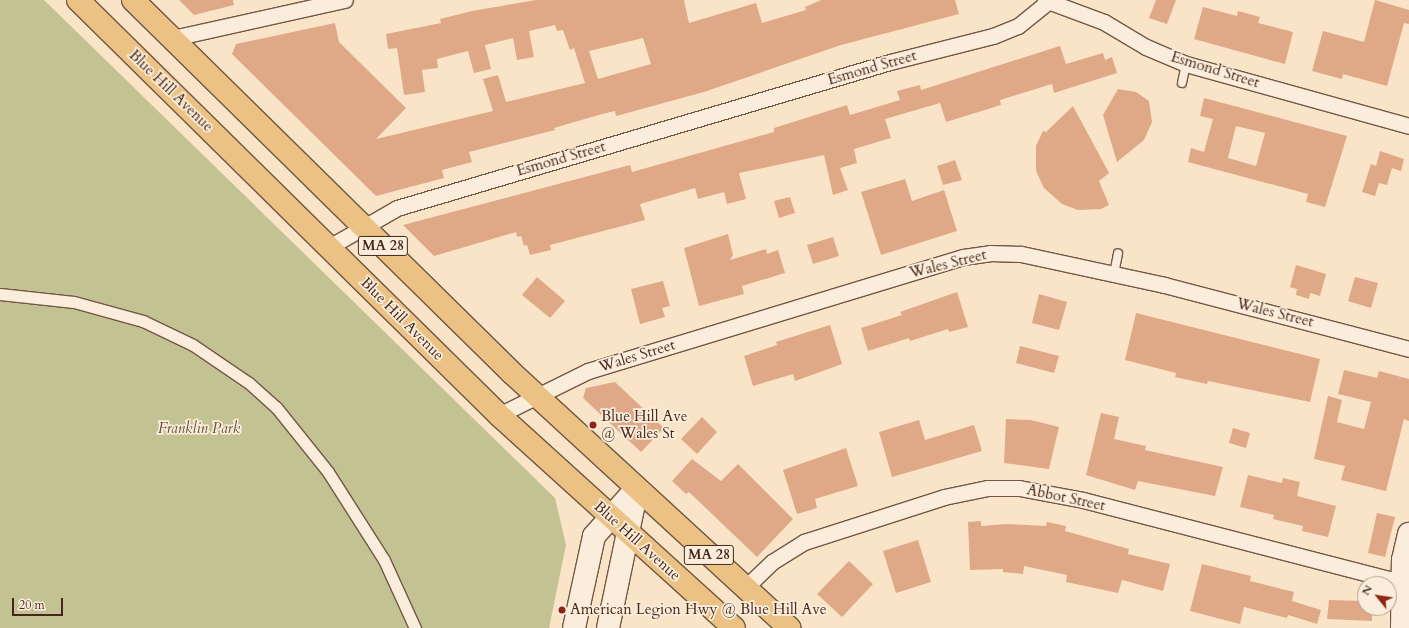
<!DOCTYPE html>
<style>
body{margin:0}
#map{position:relative;width:1409px;height:628px;overflow:hidden;background:#f9e4c7;font-family:Cardo,serif}
div>[style]{position:absolute}
.green>*{inset:0;background:#c3c292}
.building>*{inset:0;background:#dfa988}
.roads{filter:drop-shadow(1px 0 #735746) drop-shadow(-1px 0 #735746) drop-shadow(0 1px #735746) drop-shadow(0 -1px #735746)}
.service>*{height:8px;margin:-4px;padding:0 4px;transform-origin:4px;border-radius:4px;background:#fbeddb}
.pedestrian>*{height:11px;margin:-5.5px;padding:0 5.5px;transform-origin:5.5px;border-radius:5.5px;background:#fbeddb}
.minor>*{height:15px;margin:-7.5px;padding:0 7.5px;transform-origin:7.5px;border-radius:7.5px;background:#fbeddb}
.secondary>*{height:22px;margin:-11px;padding:0 11px;transform-origin:11px;border-radius:11px;background:#fbeddb}
.primary>*{height:22px;margin:-11px;padding:0 11px;transform-origin:11px;border-radius:11px;background:#ecc284}
.dots>*{width:11px;height:11px;translate:-50% -50%;box-sizing:border-box;border:2px solid #fbeddb;border-radius:50%}
span{translate:-50% -50%;white-space:nowrap;text-align:center;line-height:1.15;-webkit-text-stroke:3.5px #fbeddb;paint-order:stroke}
.shield-label span{padding:1px 3px;background:#fbeddb;border:1px solid;border-radius:3px;-webkit-text-stroke-width:0}
.shield-label{font-size:14px;color:#46281b;font-weight:700}
.street-label{font-size:15px;color:#46281b}
.poi-label{font-size:15px;color:#46281b}
.left{translate:0 -50%;text-align:left}
.park-label{font-size:15px;color:#654e39;font-style:italic}
.north{position:absolute;left:1357px;top:576px;width:40px;height:40px;box-sizing:border-box;background:#fbeddb;border:1px solid #b39e8e;border-radius:50%;rotate:300deg;font-size:11px;font-weight:700;line-height:16px;text-align:center;color:#46281b}
.north::after{content:'';display:block;margin:auto;width:14px;height:18px;background:#8f2418;clip-path:polygon(50% 0,100% 100%,50% 72%,0 100%)}
.scale{position:absolute;left:12px;top:598px;width:51px;height:18px;box-sizing:border-box;border:2px solid #46281b;border-top:0;padding-left:5px;font-size:12px;line-height:14px;white-space:nowrap;color:#46281b;-webkit-text-stroke:3px #fbeddb;paint-order:stroke}
</style>
<div id="map">
<div class="green">
<i style="clip-path:polygon(0 0,44px 0,555px 498px,566px 545px,549px 628px,0 628px)"></i>
</div>
<div class="building">
<i style="clip-path:polygon(179px 0,233px 0,234px 5px,194px 15px)"></i>
<i style="clip-path:polygon(evenodd,536px 0,684px 0,689px 23px,756px 3px,762px 23px,806px 10px,805px 7px,821px 0,955px 0,959px 14px,841px 45px,704px 92px,616px 116px,615px 111px,602px 114px,554px 128px,555px 130px,469px 152px,472px 162px,442px 170px,444px 178px,376px 196px,232px 54px,236px 44px,335px 23px,339px 42px,406px 108px,376px 139px,493px 111px,483px 79px,498px 75px,506px 102px,585px 83px,574px 48px,570px 50px,563px 30px,557px 31px,555px 25px,529px 31px,534px 57px,517px 60px,513px 38px,485px 45px,491px 69px,474px 73px,468px 51px,437px 59px,438px 68px,422px 70px,425px 92px,404px 95px,397px 48px,388px 49px,386px 34px,441px 23px,440px 19px,472px 11px,536px 0,643px 38px,651px 64px,598px 79px,589px 51px,643px 38px)"></i>
<i style="clip-path:polygon(1156px 0,1176px 0,1167px 24px,1149px 18px)"></i>
<i style="clip-path:polygon(1375px 0,1409px 10px,1409px 24px,1404px 23px,1387px 86px,1343px 74px,1342px 79px,1312px 71px,1323px 31px,1364px 42px)"></i>
<i style="clip-path:polygon(1203px 7px,1237px 16px,1238px 11px,1260px 17px,1258px 23px,1293px 32px,1285px 64px,1194px 39px)"></i>
<i style="clip-path:polygon(1060px 46px,1066px 64px,1103px 53px,1105px 60px,1112px 57px,1117px 73px,1054px 93px,1052px 84px,1000px 100px,1001px 105px,946px 122px,940px 103px,885px 119px,891px 138px,854px 149px,857px 163px,840px 168px,848px 190px,833px 195px,824px 155px,739px 173px,746px 199px,727px 204px,724px 192px,698px 199px,695px 188px,640px 204px,645px 220px,550px 245px,551px 250px,530px 255px,527px 245px,524px 246px,521px 236px,517px 237px,516px 232px,434px 256px,403px 225px,630px 165px,632px 172px,774px 132px,774px 128px,847px 105px,850px 115px,900px 100px,897px 91px,920px 85px,921px 90px)"></i>
<i style="clip-path:polygon(1118px 89px,1136px 92px,1149px 101px,1152px 122px,1144px 140px,1117px 162px,1103px 115px)"></i>
<i style="clip-path:polygon(evenodd,1204px 98px,1347px 136px,1325px 207px,1306px 202px,1308px 194px,1188px 162px,1191px 148px,1204px 152px,1213px 119px,1200px 116px,1204px 98px,1236px 126px,1265px 133px,1256px 166px,1228px 158px,1236px 126px)"></i>
<i style="clip-path:polygon(1073px 106px,1109px 173px,1099px 181px,1109px 205px,1101px 209px,1078px 210px,1062px 204px,1044px 188px,1036px 171px,1036px 146px,1043px 131px,1046px 132px)"></i>
<i style="clip-path:polygon(1380px 151px,1404px 159px,1401px 171px,1392px 168px,1387px 185px,1379px 183px,1375px 196px,1362px 192px,1371px 164px,1376px 166px)"></i>
<i style="clip-path:polygon(955px 160px,962px 180px,943px 185px,937px 166px)"></i>
<i style="clip-path:polygon(905px 179px,912px 201px,944px 190px,957px 231px,881px 255px,861px 192px)"></i>
<i style="clip-path:polygon(790px 197px,795px 213px,779px 218px,774px 201px)"></i>
<i style="clip-path:polygon(728px 234px,733px 255px,730px 260px,766px 249px,767px 254px,778px 250px,785px 273px,742px 286px,744px 294px,699px 306px,684px 248px)"></i>
<i style="clip-path:polygon(833px 237px,839px 256px,813px 264px,807px 245px)"></i>
<i style="clip-path:polygon(1296px 265px,1326px 274px,1320px 296px,1310px 293px,1309px 299px,1296px 295px,1297px 289px,1290px 287px)"></i>
<i style="clip-path:polygon(537px 277px,565px 301px,550px 318px,522px 295px)"></i>
<i style="clip-path:polygon(1355px 277px,1378px 283px,1371px 308px,1348px 301px)"></i>
<i style="clip-path:polygon(663px 281px,670px 306px,662px 308px,665px 317px,640px 324px,631px 289px)"></i>
<i style="clip-path:polygon(957px 292px,968px 327px,949px 332px,948px 329px,910px 341px,909px 338px,868px 351px,861px 328px,902px 315px,900px 312px)"></i>
<i style="clip-path:polygon(1039px 294px,1067px 302px,1059px 330px,1032px 323px)"></i>
<i style="clip-path:polygon(1136px 313px,1320px 359px,1310px 402px,1208px 381px,1207px 384px,1175px 377px,1176px 373px,1125px 360px)"></i>
<i style="clip-path:polygon(830px 325px,842px 364px,795px 381px,793px 374px,753px 386px,744px 356px,777px 345px,776px 342px)"></i>
<i style="clip-path:polygon(1020px 346px,1059px 356px,1054px 373px,1016px 363px)"></i>
<i style="clip-path:polygon(1344px 370px,1377px 378px,1379px 371px,1409px 379px,1409px 421px,1404px 419px,1386px 491px,1341px 480px,1345px 466px,1314px 459px,1328px 396px,1342px 400px,1337px 422px,1364px 429px,1371px 402px,1338px 394px)"></i>
<i style="clip-path:polygon(615px 382px,664px 428px,641px 452px,583px 398px,586px 388px)"></i>
<i style="clip-path:polygon(1101px 413px,1119px 417px,1114px 439px,1146px 446px,1145px 450px,1223px 467px,1215px 496px,1138px 481px,1135px 490px,1086px 475px)"></i>
<i style="clip-path:polygon(702px 417px,717px 432px,697px 454px,681px 439px)"></i>
<i style="clip-path:polygon(1006px 419px,1031px 420px,1059px 427px,1049px 469px,1004px 463px)"></i>
<i style="clip-path:polygon(919px 420px,925px 440px,974px 425px,982px 451px,892px 477px,879px 432px)"></i>
<i style="clip-path:polygon(1233px 428px,1250px 433px,1246px 448px,1229px 443px)"></i>
<i style="clip-path:polygon(846px 448px,858px 486px,815px 499px,817px 508px,797px 514px,783px 470px)"></i>
<i style="clip-path:polygon(692px 459px,721px 481px,738px 464px,793px 519px,757px 557px,689px 492px,686px 494px,672px 481px)"></i>
<i style="clip-path:polygon(1248px 475px,1282px 483px,1283px 478px,1300px 482px,1297px 496px,1336px 506px,1328px 537px,1302px 531px,1303px 526px,1273px 519px,1274px 515px,1240px 507px)"></i>
<i style="clip-path:polygon(1377px 513px,1395px 517px,1385px 557px,1368px 553px)"></i>
<i style="clip-path:polygon(981px 521px,981px 526px,1006px 524px,1046px 526px,1047px 522px,1066px 526px,1065px 531px,1129px 549px,1128px 554px,1170px 564px,1163px 591px,1122px 580px,1118px 593px,1066px 582px,1067px 575px,1024px 566px,1023px 574px,1003px 572px,1003px 569px,970px 570px,968px 522px)"></i>
<i style="clip-path:polygon(918px 540px,931px 582px,896px 593px,883px 551px)"></i>
<i style="clip-path:polygon(849px 561px,873px 584px,842px 617px,817px 594px)"></i>
<i style="clip-path:polygon(1202px 564px,1251px 576px,1250px 581px,1294px 592px,1292px 601px,1321px 610px,1317px 624px,1288px 615px,1287px 618px,1244px 607px,1240px 624px,1190px 611px)"></i>
<i style="clip-path:polygon(1329px 600px,1365px 601px,1365px 608px,1372px 608px,1372px 621px,1327px 619px)"></i>
</div>
<div class="roads">
<div class="service">
<i style="left:1182px;top:83px;width:19px;rotate:-78deg"></i>
<i style="left:1114px;top:274px;width:21px;rotate:-79deg"></i>
</div>
<div class="pedestrian">
<i style="left:0;top:294px;width:74px;rotate:6.2deg"></i>
<i style="left:74px;top:302px;width:72px;rotate:15.4deg"></i>
<i style="left:143px;top:321px;width:55px;rotate:25.6deg"></i>
<i style="left:193px;top:345px;width:68px;rotate:34.2deg"></i>
<i style="left:249px;top:383px;width:36px;rotate:42deg"></i>
<i style="left:276px;top:407px;width:83px;rotate:51.3deg"></i>
<i style="left:328px;top:472px;width:104px;rotate:57.5deg"></i>
<i style="left:384px;top:560px;width:75px;rotate:65.5deg"></i>
</div>
<div class="minor">
<i style="left:1045px;top:0;width:63px;rotate:20.4deg"></i>
<i style="left:1104px;top:22px;width:49px;rotate:30.8deg"></i>
<i style="left:1146px;top:47px;width:43px;rotate:23deg"></i>
<i style="left:1186px;top:64px;width:231px;rotate:15.5deg"></i>
<i style="left:173px;top:38px;width:176px;rotate:-12.5deg"></i>
<i style="left:329px;top:247px;width:78px;rotate:-29.8deg"></i>
<i style="left:397px;top:208px;width:514px;rotate:-16.5deg"></i>
<i style="left:890px;top:62px;width:106px;rotate:-14.2deg"></i>
<i style="left:993px;top:36px;width:27px;rotate:-22deg"></i>
<i style="left:1018px;top:26px;width:40px;rotate:-39deg"></i>
<i style="left:499px;top:415px;width:99px;rotate:-26.3deg"></i>
<i style="left:588px;top:371px;width:392px;rotate:-16.9deg"></i>
<i style="left:963px;top:257px;width:27px;rotate:-8deg"></i>
<i style="left:990px;top:253px;width:31px;rotate:2deg"></i>
<i style="left:1021px;top:254px;width:146px;rotate:12.2deg"></i>
<i style="left:1164px;top:285px;width:253px;rotate:14.6deg"></i>
<i style="left:745px;top:588px;width:37px;rotate:-44deg"></i>
<i style="left:772px;top:562px;width:38px;rotate:-32deg"></i>
<i style="left:804px;top:542px;width:147px;rotate:-17.8deg"></i>
<i style="left:944px;top:497px;width:45px;rotate:-11.6deg"></i>
<i style="left:988px;top:488px;width:31px"></i>
<i style="left:1019px;top:488px;width:65px;rotate:10.6deg"></i>
<i style="left:1083px;top:500px;width:316px;rotate:14.5deg"></i>
<i style="left:1389px;top:579px;width:13px;rotate:-4deg"></i>
</div>
<div class="secondary">
<i style="left:574px;top:628px;width:94px;rotate:-77.7deg"></i>
<i style="left:594px;top:536px;width:64px;rotate:-48.1deg"></i>
<i style="left:608px;top:628px;width:142px;rotate:-78.2deg"></i>
<i style="left:1402px;top:628px;width:68px;rotate:-89.2deg"></i>
<i style="left:1403px;top:560px;width:27px;rotate:-77deg"></i>
</div>
<div class="primary">
<i style="left:78px;top:0;width:591px;rotate:44.59deg"></i>
<i style="left:499px;top:415px;width:317px;rotate:42.2deg"></i>
<i style="left:133px;top:0;width:532px;rotate:44.54deg"></i>
<i style="left:512px;top:373px;width:377px;rotate:42.6deg"></i>
</div>
</div>
<div class="dots">
<i style="left:593px;top:425px;background:#8f2418"></i>
<i style="left:562px;top:610px;background:#8f2418"></i>
</div>
<div class="shield-label">
<span style="left:383px;top:246px">MA 28</span>
<span style="left:709px;top:555px">MA 28</span>
</div>
<div class="street-label">
<span style="left:872px;top:68px;rotate:-16deg">Esmond Street</span>
<span style="left:1215px;top:70px;rotate:17deg">Esmond Street</span>
<span style="left:171px;top:91px;rotate:44deg">Blue Hill Avenue</span>
<span style="left:561px;top:159px;rotate:-16deg">Esmond Street</span>
<span style="left:948px;top:264px;rotate:-14deg">Wales Street</span>
<span style="left:1275px;top:313px;rotate:14deg">Wales Street</span>
<span style="left:402px;top:319px;rotate:45deg">Blue Hill Avenue</span>
<span style="left:637px;top:356px;rotate:-17deg">Wales Street</span>
<span style="left:1066px;top:498px;rotate:12deg">Abbot Street</span>
<span style="left:637px;top:541px;rotate:42deg">Blue Hill Avenue</span>
</div>
<div class="poi-label">
<span class="left" style="left:601px;top:425px">Blue Hill Ave<br>@ Wales St</span>
<span class="left" style="left:570px;top:610px">American Legion Hwy @ Blue Hill Ave</span>
</div>
<div class="park-label">
<span style="left:199px;top:429px">Franklin Park</span>
</div>
<div class="north">N</div>
<div class="scale">20 m</div>
</div>
